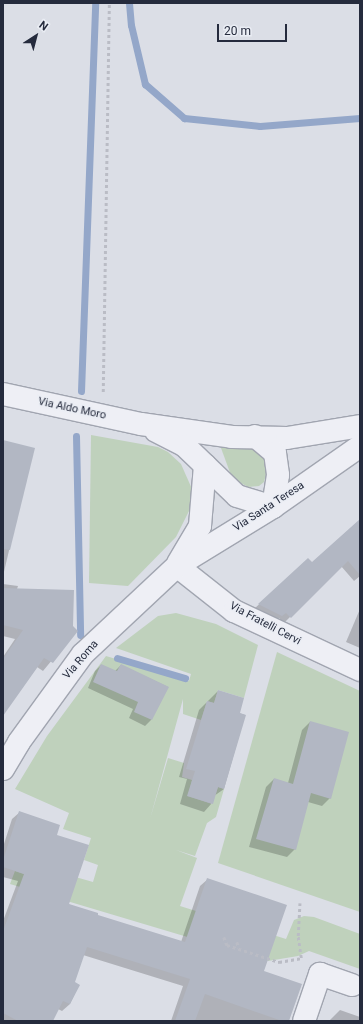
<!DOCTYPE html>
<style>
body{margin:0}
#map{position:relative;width:363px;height:1024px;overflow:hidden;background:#dbdee6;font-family:Roboto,sans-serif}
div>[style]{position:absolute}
.green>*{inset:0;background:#bfd1bc}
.shadow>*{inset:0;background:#0003}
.stream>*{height:7px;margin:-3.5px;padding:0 3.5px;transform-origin:3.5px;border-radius:3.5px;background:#94a7c9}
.building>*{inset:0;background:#b2b7c3}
.path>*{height:2.5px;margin-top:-1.25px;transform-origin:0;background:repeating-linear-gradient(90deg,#babcc5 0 3px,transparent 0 6px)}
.roads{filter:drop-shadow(1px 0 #a1a5b0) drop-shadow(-1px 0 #a1a5b0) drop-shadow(0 1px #a1a5b0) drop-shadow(0 -1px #a1a5b0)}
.street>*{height:22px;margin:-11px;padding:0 11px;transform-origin:11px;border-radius:11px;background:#eeeff5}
span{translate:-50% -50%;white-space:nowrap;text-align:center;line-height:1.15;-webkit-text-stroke:3px #eaedf4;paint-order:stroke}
.street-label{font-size:11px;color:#252b3d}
.frame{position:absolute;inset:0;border:4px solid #252b3d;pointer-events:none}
.north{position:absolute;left:16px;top:16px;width:40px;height:40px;-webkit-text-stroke:3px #eaedf4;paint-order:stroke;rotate:36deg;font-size:11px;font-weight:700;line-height:16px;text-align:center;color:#252b3d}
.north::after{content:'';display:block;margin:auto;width:14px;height:18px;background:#252b3d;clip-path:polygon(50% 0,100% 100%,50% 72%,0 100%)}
.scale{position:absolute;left:217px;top:24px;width:70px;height:18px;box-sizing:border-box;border:2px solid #252b3d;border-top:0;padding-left:5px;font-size:12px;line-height:14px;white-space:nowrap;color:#252b3d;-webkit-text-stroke:3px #eaedf4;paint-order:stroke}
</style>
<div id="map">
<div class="green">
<i style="clip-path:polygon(91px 435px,158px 447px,168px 452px,181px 464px,192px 489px,193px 503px,176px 537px,128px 586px,89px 583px)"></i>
<i style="clip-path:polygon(223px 445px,255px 448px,269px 463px,264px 482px,259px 486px,248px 487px,232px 478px,221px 448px)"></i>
<i style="clip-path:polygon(176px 613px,216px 624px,258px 645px,244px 698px,218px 690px,214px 703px,207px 701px,201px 720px,183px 714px,183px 699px,150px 819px,168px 758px,184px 763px,182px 777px,192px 780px,188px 796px,212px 804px,218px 787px,224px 789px,216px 817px,207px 823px,195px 856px,176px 850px,197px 858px,180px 906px,286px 939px,294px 920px,304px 916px,314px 917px,360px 934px,360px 969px,309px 951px,298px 956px,268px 961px,10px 884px,15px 871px,67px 889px,72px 876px,93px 882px,98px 865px,84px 860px,91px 838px,63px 829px,69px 813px,15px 789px,47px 736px,106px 656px,189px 681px,191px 674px,116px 648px,158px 616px)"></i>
<i style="clip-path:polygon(277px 652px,360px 691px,360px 912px,218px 863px)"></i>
</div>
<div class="shadow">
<i style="clip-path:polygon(3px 441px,33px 449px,3px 576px)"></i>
<i style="clip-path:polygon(360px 520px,360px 576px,354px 581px,341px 566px,284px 623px,279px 618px,275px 622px,253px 610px,308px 559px,312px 563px)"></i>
<i style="clip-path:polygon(3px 584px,18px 586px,17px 589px,76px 631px,43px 671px,37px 667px,3px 714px,3px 657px,15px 639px,3px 636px)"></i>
<i style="clip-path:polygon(360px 609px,360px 648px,346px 642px)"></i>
<i style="clip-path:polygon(101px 665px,115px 671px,121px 665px,168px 687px,151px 720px,145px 726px,129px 718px,133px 709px,88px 688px,95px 671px)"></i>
<i style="clip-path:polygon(218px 691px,239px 713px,245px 715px,224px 789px,214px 796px,212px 803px,204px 812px,180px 804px,187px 779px,179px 777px,199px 710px)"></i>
<i style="clip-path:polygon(310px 722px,330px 798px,322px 806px,308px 802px,295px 849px,287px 857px,249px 847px,266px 787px,274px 779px,288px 783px,302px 730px)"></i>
<i style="clip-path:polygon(20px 812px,56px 835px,68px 904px,97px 916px,181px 942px,200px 886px,208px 879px,263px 972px,288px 1021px,171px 1021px,183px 986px,83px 955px,74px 983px,79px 985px,70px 1004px,62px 1011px,58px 1009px,52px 1021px,3px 1021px,3px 921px,18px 881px,3px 877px,3px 847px,12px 819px)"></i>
<i style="clip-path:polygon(340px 1010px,360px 1017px,360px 1021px,329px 1021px)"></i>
</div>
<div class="stream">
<i style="left:129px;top:3px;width:22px;rotate:85deg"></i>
<i style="left:131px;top:25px;width:61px;rotate:76.7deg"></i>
<i style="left:145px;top:84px;width:52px;rotate:41.1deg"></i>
<i style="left:184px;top:118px;width:76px;rotate:6deg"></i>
<i style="left:260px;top:126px;width:100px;rotate:-4.6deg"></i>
<i style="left:81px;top:391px;width:388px;rotate:-87.9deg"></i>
<i style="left:76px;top:436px;width:199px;rotate:88.8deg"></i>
<i style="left:117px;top:658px;width:71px;rotate:16.4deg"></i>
</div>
<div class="building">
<i style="clip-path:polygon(3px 440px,35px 448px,10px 550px,3px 549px)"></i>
<i style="clip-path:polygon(360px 519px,360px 575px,348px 561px,291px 618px,286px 613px,282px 616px,258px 604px,308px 558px,312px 562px)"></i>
<i style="clip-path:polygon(3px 588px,74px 590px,73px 626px,78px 631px,53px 663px,44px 658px,3px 716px,3px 659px,23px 630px,3px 625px)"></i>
<i style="clip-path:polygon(101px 664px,117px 671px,121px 664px,169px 687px,152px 720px,134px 712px,138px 702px,93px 682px)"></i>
<i style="clip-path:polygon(218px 690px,244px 698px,240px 713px,246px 715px,224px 789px,218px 787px,213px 804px,187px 796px,195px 771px,186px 769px,207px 701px,214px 703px)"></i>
<i style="clip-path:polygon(310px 721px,349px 732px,331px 799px,311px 793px,296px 850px,256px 839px,274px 778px,293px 784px)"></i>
<i style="clip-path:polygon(19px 811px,60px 825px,57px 835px,89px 845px,69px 904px,98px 913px,98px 915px,185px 942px,207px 878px,287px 905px,264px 971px,302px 984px,289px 1021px,282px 1021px,205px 994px,195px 1021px,175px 1021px,190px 979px,87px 947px,75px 982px,80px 985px,70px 1004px,63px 1001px,53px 1021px,18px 1021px,3px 1013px,3px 931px,24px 874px,3px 867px,3px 860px)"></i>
</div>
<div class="path">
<i style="left:103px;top:392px;width:389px;rotate:-89.1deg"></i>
<i style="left:224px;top:937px;width:9px;rotate:69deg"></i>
<i style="left:227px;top:945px;width:55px;rotate:18.1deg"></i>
<i style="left:279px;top:962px;width:22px;rotate:-10deg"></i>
<i style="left:301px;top:958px;width:22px;rotate:-98deg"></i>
<i style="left:298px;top:936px;width:33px;rotate:-87deg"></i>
<i style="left:237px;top:942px;width:6px;rotate:72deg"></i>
</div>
<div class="roads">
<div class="street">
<i style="left:3px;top:394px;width:141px;rotate:12.3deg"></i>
<i style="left:141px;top:424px;width:92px;rotate:8.1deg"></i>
<i style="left:232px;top:437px;width:55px;rotate:1deg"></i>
<i style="left:287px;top:438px;width:74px;rotate:-9.3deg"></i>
<i style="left:156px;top:431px;width:33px;rotate:27deg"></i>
<i style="left:185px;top:446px;width:72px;rotate:43.9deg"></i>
<i style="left:237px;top:496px;width:38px;rotate:17deg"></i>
<i style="left:255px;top:436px;width:26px;rotate:40deg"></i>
<i style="left:275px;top:453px;width:22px;rotate:82deg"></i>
<i style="left:278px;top:475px;width:32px;rotate:99deg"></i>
<i style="left:178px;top:563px;width:43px;rotate:-59.3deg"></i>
<i style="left:200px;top:526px;width:61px;rotate:-85.3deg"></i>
<i style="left:177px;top:566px;width:73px;rotate:38.3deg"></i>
<i style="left:234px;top:611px;width:139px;rotate:25.1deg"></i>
<i style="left:3px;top:769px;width:31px;rotate:-59deg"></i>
<i style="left:19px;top:742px;width:109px;rotate:-54deg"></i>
<i style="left:83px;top:654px;width:129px;rotate:-43.1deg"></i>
<i style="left:177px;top:566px;width:113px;rotate:-31.6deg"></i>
<i style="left:273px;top:507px;width:106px;rotate:-35deg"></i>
<i style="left:304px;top:1021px;width:50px;rotate:-71.2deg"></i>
<i style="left:320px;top:974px;width:34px;rotate:19deg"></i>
</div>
</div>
<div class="street-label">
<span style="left:72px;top:409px;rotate:12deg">Via Aldo Moro</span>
<span style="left:269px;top:507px;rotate:-33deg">Via Santa Teresa</span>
<span style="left:265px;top:624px;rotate:28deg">Via Fratelli Cervi</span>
<span style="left:81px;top:660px;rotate:-49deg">Via Roma</span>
</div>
<div class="frame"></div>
<div class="north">N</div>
<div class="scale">20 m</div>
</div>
